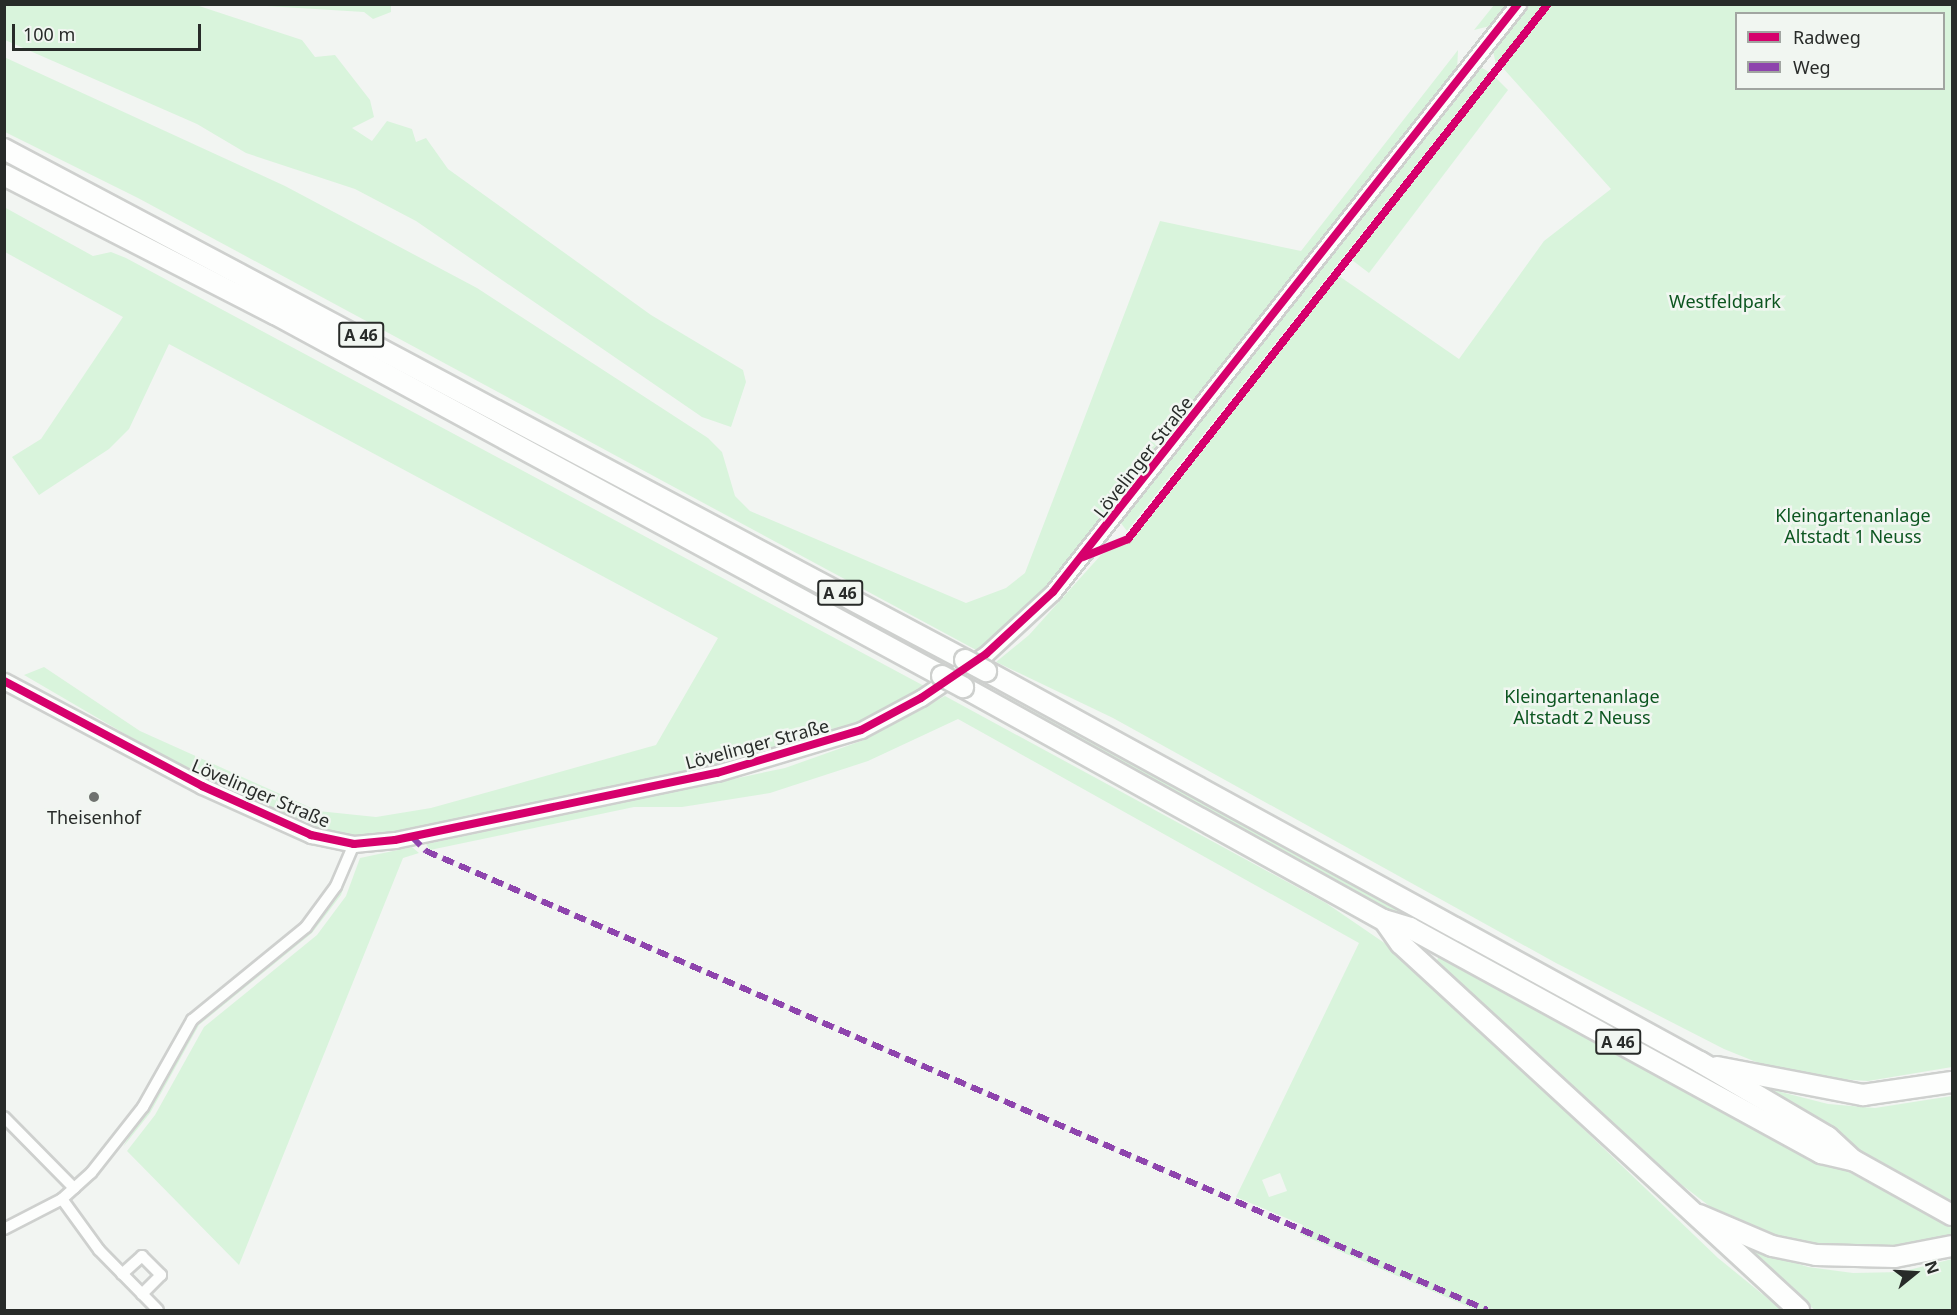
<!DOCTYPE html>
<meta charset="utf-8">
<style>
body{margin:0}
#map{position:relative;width:1957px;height:1315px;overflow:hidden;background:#f2f5f2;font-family:"Noto Sans",sans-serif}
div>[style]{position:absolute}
.green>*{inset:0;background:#d9f4dc}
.roads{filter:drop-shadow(2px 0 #ced0ce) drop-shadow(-2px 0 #ced0ce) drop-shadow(0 2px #ced0ce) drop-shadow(0 -2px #ced0ce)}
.street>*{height:10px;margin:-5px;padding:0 5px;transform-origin:5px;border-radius:5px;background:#fdfefd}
.secondary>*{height:15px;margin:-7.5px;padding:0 7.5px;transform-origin:7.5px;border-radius:7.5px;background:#fdfefd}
.highway>*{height:20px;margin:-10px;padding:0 10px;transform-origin:10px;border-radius:10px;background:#fdfefd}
.bridges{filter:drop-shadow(2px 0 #ced0ce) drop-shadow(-2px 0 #ced0ce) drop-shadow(0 2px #ced0ce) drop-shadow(0 -2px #ced0ce)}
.highway-bridge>*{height:20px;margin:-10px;padding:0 10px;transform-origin:10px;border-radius:10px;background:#fdfefd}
.quiet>*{height:6px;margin-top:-3px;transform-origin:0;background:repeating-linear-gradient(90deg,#8e44ad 0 12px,transparent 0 18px)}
.cycleway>*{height:8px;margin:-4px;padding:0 4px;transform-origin:4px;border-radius:4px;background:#d6006c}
.dots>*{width:16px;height:16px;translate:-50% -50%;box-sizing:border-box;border:3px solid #f1f6f1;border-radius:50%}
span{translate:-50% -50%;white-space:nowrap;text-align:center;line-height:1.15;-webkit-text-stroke:5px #f1f6f1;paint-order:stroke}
.shield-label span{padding:2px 4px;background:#f1f6f1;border:2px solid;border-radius:4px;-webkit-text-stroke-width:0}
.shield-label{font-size:16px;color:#282b29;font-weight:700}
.park-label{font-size:18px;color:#0c5620}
.street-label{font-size:18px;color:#282b29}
.poi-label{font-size:18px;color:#282b29}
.frame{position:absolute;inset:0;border:6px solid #282b29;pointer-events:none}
.legend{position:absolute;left:1735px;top:12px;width:210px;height:78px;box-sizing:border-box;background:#f1f6f1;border:2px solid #a1a5a1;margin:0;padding:8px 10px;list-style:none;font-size:18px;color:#282b29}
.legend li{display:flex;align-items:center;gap:12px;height:30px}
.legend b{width:30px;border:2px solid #a1a5a1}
.north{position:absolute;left:1885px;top:1243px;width:60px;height:60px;-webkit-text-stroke:4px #f1f6f1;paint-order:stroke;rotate:72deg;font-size:16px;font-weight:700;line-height:24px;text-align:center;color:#282b29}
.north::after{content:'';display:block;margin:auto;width:21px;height:27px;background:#282b29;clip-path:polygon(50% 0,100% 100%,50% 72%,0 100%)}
.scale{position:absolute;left:12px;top:24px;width:189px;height:27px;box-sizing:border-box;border:3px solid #282b29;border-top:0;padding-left:8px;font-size:18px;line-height:21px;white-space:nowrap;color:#282b29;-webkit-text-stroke:4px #f1f6f1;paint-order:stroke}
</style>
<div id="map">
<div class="green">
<i style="clip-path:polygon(4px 5px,196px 5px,302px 40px,315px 57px,335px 55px,370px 100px,374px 117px,352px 128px,372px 141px,387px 121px,412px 129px,416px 142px,426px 138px,448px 169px,651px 315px,743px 370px,746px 382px,731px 427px,702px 417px,416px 221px,355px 189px,246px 153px,197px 124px,5px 40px)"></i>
<i style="clip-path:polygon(252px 5px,391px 5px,391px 12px,373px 19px,364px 12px)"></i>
<i style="clip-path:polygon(1494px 5px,1510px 5px,1494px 25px,1474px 30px)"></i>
<i style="clip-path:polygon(1525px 5px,1543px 5px,1496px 64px,1492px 47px)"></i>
<i style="clip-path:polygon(evenodd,1552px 5px,1952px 5px,1952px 1067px,1868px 1081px,1824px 1078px,1776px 1070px,1724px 1049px,1556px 963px,1113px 718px,996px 662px,1029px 635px,1101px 555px,1138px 533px,1339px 276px,1459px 359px,1544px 241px,1611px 189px,1502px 67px,1552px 5px,1736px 14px,1944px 14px,1944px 88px,1736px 88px,1736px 14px)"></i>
<i style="clip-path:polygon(1458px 50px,1457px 72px,1048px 588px,978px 651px,138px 198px,5px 132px,4px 57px,285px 186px,477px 288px,708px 438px,722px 452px,735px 496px,750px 511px,966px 603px,1006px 588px,1025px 573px,1160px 221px,1301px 251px)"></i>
<i style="clip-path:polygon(1482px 68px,1489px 72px,1127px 531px,1120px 522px,1472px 72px)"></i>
<i style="clip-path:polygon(1495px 77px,1508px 90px,1369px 273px,1352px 260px)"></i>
<i style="clip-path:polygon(4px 207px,93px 256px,111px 252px,126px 258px,926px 687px,862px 723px,712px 769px,373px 837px,327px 833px,204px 780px,24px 675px,44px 667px,140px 731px,318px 811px,376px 817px,431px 808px,656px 745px,718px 638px,169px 344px,129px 429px,109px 449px,39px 495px,12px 457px,41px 439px,123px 317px,5px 252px)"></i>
<i style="clip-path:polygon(979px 682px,1547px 989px,1830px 1147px,976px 688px)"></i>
<i style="clip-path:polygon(evenodd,945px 696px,1326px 903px,1402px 955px,1718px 1258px,1782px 1310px,1476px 1310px,1300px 1234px,1303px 1225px,1236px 1197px,1359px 943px,958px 719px,868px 761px,770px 793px,682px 807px,634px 807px,430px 850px,426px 844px,785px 768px,864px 740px,945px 696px,1280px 1173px,1287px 1191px,1269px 1197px,1262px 1180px,1280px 1173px)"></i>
<i style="clip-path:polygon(412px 847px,419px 853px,403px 858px,239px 1265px,127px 1151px,155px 1115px,204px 1027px,317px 935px,346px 896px,360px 858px)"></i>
<i style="clip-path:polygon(349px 871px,341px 895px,312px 933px,199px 1025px,150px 1113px,123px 1147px,196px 1023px,236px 985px,310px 931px)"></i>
<i style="clip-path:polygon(1440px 953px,1927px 1214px,1952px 1228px,1952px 1236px,1909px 1248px,1815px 1248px,1765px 1234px,1712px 1208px,1665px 1172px,1436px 963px)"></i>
<i style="clip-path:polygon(1738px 1081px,1828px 1104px,1875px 1108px,1952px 1096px,1952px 1203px)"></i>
<i style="clip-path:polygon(1729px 1241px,1808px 1267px,1853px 1273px,1901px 1272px,1952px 1259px,1952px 1310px,1815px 1310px)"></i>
</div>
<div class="roads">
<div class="street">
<i style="left:4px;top:1117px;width:100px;rotate:45.4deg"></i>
<i style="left:62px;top:1199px;width:63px;rotate:54deg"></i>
<i style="left:99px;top:1250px;width:84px;rotate:45.5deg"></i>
<i style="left:4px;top:1229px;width:65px;rotate:-27.3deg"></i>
<i style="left:62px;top:1199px;width:39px;rotate:-42deg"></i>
<i style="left:91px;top:1173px;width:84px;rotate:-51.8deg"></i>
<i style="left:143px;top:1107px;width:100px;rotate:-60.6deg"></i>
<i style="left:192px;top:1020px;width:147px;rotate:-39.2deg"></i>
<i style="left:306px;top:927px;width:51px;rotate:-53.8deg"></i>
<i style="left:336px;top:886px;width:46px;rotate:-66.8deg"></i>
<i style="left:122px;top:1274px;width:27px;rotate:-42deg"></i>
<i style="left:142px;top:1256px;width:27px;rotate:45deg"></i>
<i style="left:161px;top:1275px;width:27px;rotate:135deg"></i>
</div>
<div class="secondary">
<i style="left:4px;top:681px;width:224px;rotate:27.9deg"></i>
<i style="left:202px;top:786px;width:120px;rotate:24.2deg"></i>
<i style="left:311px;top:835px;width:44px;rotate:11.8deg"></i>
<i style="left:354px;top:844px;width:41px;rotate:-5.6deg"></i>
<i style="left:395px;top:840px;width:329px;rotate:-11.8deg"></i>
<i style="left:717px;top:773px;width:150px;rotate:-16.6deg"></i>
<i style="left:861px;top:730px;width:68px;rotate:-28.1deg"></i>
<i style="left:921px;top:698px;width:78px;rotate:-34.1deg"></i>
<i style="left:986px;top:654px;width:91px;rotate:-42.8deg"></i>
<i style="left:1053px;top:592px;width:750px;rotate:-51.66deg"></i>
</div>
<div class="highway">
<i style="left:4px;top:149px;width:1088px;rotate:28deg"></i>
<i style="left:4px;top:175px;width:305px;rotate:27.2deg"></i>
<i style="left:275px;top:314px;width:759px;rotate:28.49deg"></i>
<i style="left:986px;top:671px;width:814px;rotate:28.71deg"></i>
<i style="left:1700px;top:1062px;width:148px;rotate:30.4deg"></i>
<i style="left:1828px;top:1137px;width:34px;rotate:43deg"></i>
<i style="left:1853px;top:1160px;width:113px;rotate:29.1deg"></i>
<i style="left:963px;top:687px;width:481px;rotate:29deg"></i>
<i style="left:1384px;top:920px;width:27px;rotate:17deg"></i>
<i style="left:1410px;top:928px;width:469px;rotate:28.7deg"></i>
<i style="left:1821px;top:1153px;width:32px;rotate:13deg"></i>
<i style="left:1384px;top:920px;width:29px;rotate:55deg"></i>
<i style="left:1401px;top:944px;width:541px;rotate:42.6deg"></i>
<i style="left:1717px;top:1067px;width:149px;rotate:10.9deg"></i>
<i style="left:1863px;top:1095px;width:90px;rotate:-8.3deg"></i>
<i style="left:1699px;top:1215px;width:79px;rotate:23deg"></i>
<i style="left:1772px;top:1246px;width:45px;rotate:11.6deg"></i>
<i style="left:1816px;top:1255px;width:79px;rotate:1.5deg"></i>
<i style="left:1895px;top:1257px;width:58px;rotate:-10.9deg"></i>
</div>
</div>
<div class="bridges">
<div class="highway-bridge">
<i style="left:965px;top:660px;width:24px;rotate:28deg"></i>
<i style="left:942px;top:676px;width:24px;rotate:28deg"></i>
</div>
</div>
<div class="quiet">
<i style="left:412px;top:837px;width:20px;rotate:45deg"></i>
<i style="left:426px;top:851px;width:1156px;rotate:23.39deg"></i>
</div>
<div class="cycleway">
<i style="left:1083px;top:557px;width:48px;rotate:-21.8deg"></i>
<i style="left:1128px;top:539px;width:680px;rotate:-51.87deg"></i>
<i style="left:4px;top:681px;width:224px;rotate:27.9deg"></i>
<i style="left:202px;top:786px;width:120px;rotate:24.2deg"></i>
<i style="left:311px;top:835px;width:44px;rotate:11.8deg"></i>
<i style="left:354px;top:844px;width:41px;rotate:-5.6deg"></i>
<i style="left:395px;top:840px;width:329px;rotate:-11.8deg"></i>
<i style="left:717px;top:773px;width:150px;rotate:-16.6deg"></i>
<i style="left:861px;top:730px;width:68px;rotate:-28.1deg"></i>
<i style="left:921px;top:698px;width:78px;rotate:-34.1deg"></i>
<i style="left:986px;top:654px;width:91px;rotate:-42.8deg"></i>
<i style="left:1053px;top:592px;width:750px;rotate:-51.66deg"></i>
</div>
<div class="dots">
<i style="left:94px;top:797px;background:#6f726f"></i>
</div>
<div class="shield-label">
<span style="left:361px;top:335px">A 46</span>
<span style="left:840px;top:593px">A 46</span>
<span style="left:1618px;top:1042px">A 46</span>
</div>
<div class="park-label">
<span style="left:1725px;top:301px">Westfeldpark</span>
<span style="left:1853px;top:526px">Kleingartenanlage<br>Altstadt 1 Neuss</span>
<span style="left:1582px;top:707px">Kleingartenanlage<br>Altstadt 2 Neuss</span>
</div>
<div class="street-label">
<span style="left:1143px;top:457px;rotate:-52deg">Lövelinger Straße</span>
<span style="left:757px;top:744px;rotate:-15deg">Lövelinger Straße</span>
<span style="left:261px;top:793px;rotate:23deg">Lövelinger Straße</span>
</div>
<div class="poi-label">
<span style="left:94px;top:817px">Theisenhof</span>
</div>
<div class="frame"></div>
<ul class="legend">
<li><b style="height:8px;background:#d6006c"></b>Radweg</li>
<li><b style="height:8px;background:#8e44ad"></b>Weg</li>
</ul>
<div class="north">N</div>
<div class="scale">100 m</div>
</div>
